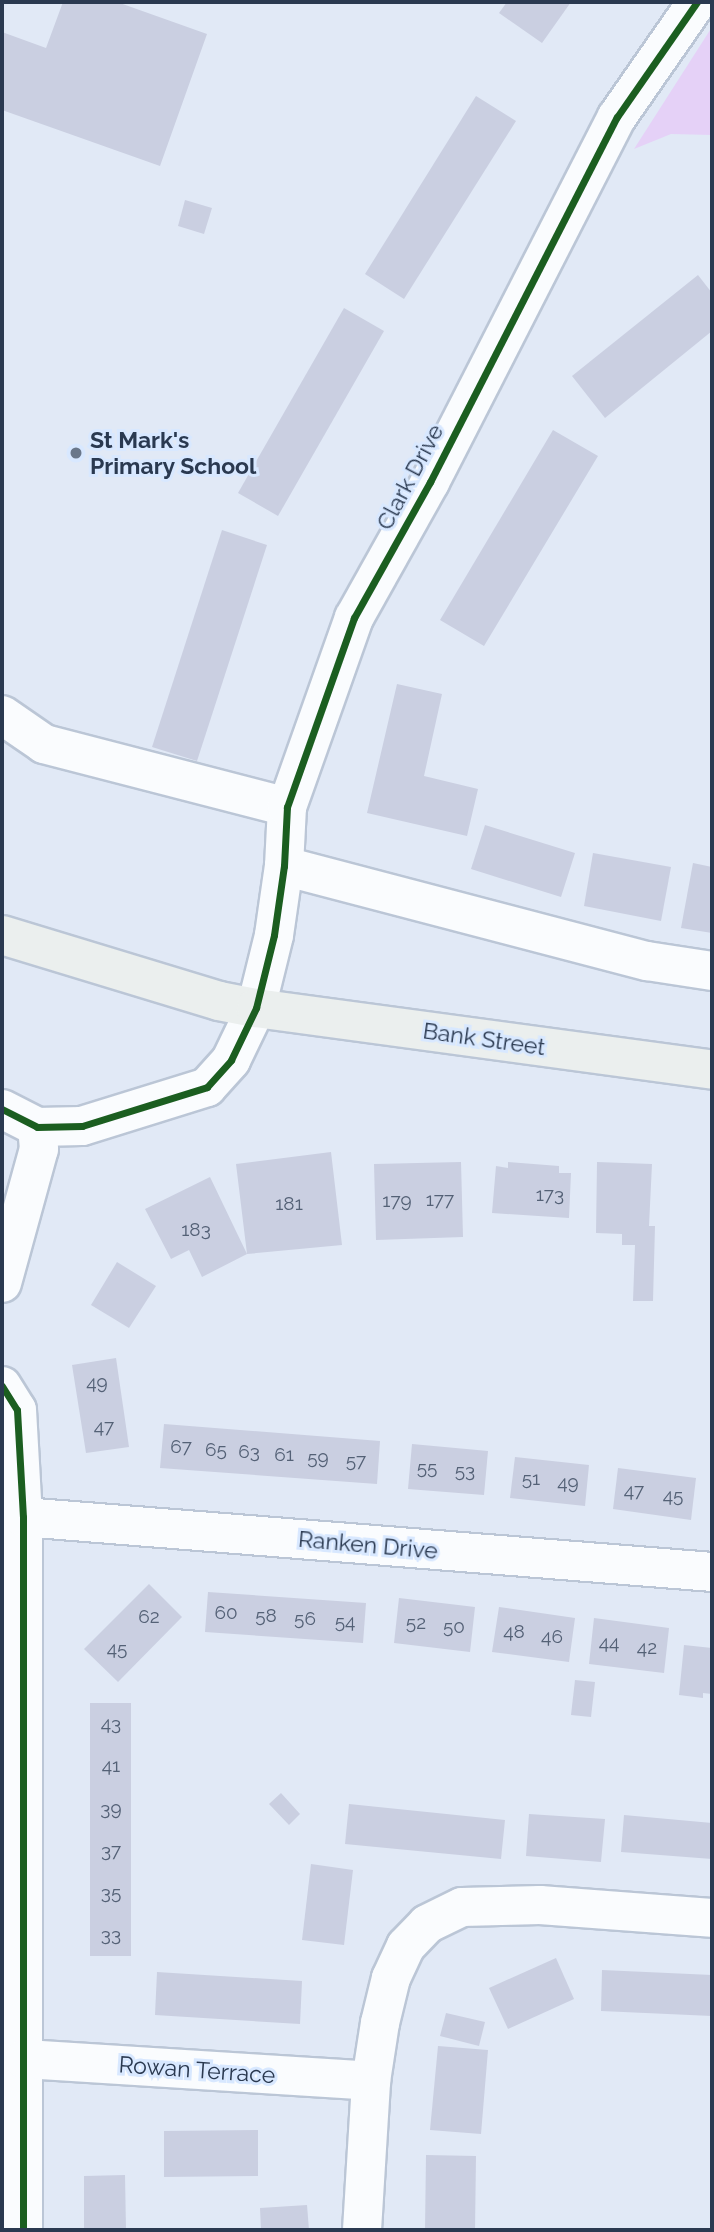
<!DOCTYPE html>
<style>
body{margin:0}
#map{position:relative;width:714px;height:2232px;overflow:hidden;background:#e1e9f6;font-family:Raleway,sans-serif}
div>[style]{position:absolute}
.green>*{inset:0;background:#e5d1f7}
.building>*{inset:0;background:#cacfe1}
.roads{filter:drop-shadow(2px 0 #bbc6d6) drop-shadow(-2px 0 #bbc6d6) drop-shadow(0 2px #bbc6d6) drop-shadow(0 -2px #bbc6d6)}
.minor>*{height:38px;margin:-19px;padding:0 19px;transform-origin:19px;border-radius:19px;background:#fafcfe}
.major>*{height:38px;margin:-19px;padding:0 19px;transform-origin:19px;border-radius:19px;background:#ebefee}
.cycleway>*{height:7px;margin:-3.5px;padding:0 3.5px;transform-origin:3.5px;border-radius:3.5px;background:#1b5e20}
.dots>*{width:19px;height:19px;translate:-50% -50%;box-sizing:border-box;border:4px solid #d8e8ff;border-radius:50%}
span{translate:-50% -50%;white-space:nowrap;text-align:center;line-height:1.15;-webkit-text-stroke:6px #d8e8ff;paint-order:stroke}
.number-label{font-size:19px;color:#546176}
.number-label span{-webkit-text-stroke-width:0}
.poi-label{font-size:23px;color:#2a3950;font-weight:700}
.left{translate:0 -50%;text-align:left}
.street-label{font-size:23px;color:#2a3950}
.frame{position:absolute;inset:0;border:4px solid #2a3950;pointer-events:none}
</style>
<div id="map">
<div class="green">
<i style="clip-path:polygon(712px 27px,712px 135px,671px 134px,634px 149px)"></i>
</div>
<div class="building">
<i style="clip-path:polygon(63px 2px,117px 2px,207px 34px,160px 166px,2px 110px,2px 32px,46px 48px)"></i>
<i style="clip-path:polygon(507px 2px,571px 2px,542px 43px,499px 13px)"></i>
<i style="clip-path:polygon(476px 96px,516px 121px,404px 299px,365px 274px)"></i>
<i style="clip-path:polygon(185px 200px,212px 208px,204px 234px,178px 226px)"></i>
<i style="clip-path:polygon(698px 275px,712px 293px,712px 331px,605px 418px,572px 376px)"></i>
<i style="clip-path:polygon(344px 308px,384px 331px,278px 516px,238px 493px)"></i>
<i style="clip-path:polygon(553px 430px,598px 456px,484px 646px,440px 620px)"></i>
<i style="clip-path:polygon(222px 530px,267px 545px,197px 761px,152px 747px)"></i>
<i style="clip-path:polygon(397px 684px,442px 694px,424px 776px,478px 789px,467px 836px,367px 813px)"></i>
<i style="clip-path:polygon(485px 825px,575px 853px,561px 897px,471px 869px)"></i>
<i style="clip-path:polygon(593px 853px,671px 867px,661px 921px,584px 906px)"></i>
<i style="clip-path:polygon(693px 863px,712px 867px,712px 933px,681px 928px)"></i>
<i style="clip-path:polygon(331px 1152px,342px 1245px,247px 1254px,202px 1277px,189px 1250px,171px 1259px,145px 1209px,210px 1177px,247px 1254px,236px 1164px)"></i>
<i style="clip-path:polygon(461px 1162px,463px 1237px,376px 1240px,374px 1164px)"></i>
<i style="clip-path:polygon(508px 1162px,559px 1166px,559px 1173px,571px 1173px,569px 1218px,492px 1213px,496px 1166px,508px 1168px)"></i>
<i style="clip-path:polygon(597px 1162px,652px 1164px,649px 1226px,655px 1226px,653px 1301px,633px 1301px,635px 1245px,622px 1245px,622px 1234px,596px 1233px)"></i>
<i style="clip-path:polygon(117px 1262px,156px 1286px,129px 1328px,91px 1305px)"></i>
<i style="clip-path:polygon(116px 1358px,129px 1447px,86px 1453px,72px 1365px)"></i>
<i style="clip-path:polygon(164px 1424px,380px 1441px,377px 1484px,160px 1468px)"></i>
<i style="clip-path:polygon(412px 1444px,488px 1451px,484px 1495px,408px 1489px)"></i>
<i style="clip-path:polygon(515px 1457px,589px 1465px,585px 1506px,510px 1498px)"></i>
<i style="clip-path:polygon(618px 1468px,696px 1478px,691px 1520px,613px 1509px)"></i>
<i style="clip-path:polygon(149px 1584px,182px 1617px,118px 1682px,84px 1649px)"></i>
<i style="clip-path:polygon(208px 1592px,366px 1603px,363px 1643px,205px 1632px)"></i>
<i style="clip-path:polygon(399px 1598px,475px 1607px,470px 1652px,394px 1643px)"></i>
<i style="clip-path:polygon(499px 1607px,575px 1618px,569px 1662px,492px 1652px)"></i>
<i style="clip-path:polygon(594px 1618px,669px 1628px,664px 1673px,589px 1664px)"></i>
<i style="clip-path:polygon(684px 1645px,712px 1648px,712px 1694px,703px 1693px,703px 1698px,679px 1695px)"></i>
<i style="clip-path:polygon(575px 1680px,595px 1682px,591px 1717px,571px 1715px)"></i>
<i style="clip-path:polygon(90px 1703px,131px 1703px,131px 1956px,90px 1956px)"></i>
<i style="clip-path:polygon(281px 1793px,300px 1814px,289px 1825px,269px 1804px)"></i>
<i style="clip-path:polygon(349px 1804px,505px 1820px,501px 1859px,345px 1844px)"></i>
<i style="clip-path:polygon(529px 1814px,605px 1819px,601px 1862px,526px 1856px)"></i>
<i style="clip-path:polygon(624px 1815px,712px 1823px,712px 1859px,621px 1852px)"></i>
<i style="clip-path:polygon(311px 1864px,353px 1870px,344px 1945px,302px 1940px)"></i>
<i style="clip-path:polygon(556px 1958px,574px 1999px,508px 2029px,489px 1988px)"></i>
<i style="clip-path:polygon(602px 1970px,712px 1975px,712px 2016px,601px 2011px)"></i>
<i style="clip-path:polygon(157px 1972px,302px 1981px,300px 2024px,155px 2015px)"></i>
<i style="clip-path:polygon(446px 2013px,485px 2022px,479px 2046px,440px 2036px)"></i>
<i style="clip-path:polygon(438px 2046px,488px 2050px,481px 2134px,430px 2130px)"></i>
<i style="clip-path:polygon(258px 2130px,258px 2176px,164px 2177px,164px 2131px)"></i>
<i style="clip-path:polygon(426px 2155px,476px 2156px,475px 2230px,425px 2230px)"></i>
<i style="clip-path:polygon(125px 2175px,126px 2230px,84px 2230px,84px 2176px)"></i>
<i style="clip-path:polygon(307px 2205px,309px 2230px,261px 2230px,260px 2208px)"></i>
</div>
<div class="roads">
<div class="minor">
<i style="left:2px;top:715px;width:51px;rotate:34.6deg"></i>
<i style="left:44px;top:744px;width:251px;rotate:14.5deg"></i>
<i style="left:284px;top:866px;width:375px;rotate:14.7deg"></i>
<i style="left:647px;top:961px;width:66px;rotate:8.7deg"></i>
<i style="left:2px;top:1109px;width:39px;rotate:27deg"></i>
<i style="left:37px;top:1127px;width:45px;rotate:-1.3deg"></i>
<i style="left:82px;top:1126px;width:131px;rotate:-17.3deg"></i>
<i style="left:207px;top:1087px;width:36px;rotate:-48deg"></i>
<i style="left:231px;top:1060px;width:58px;rotate:-64.3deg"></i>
<i style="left:256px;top:1008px;width:75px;rotate:-76.1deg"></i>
<i style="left:274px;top:935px;width:70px;rotate:-81.8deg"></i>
<i style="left:284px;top:866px;width:59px;rotate:-87.1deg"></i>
<i style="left:287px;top:807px;width:201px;rotate:-70.5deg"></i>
<i style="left:354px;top:618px;width:156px;rotate:-60.8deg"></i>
<i style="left:430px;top:482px;width:410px;rotate:-62.9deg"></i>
<i style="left:617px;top:117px;width:140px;rotate:-55.2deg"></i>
<i style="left:2px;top:1283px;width:139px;rotate:-74.6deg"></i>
<i style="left:39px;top:1149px;width:22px;rotate:-95deg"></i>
<i style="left:2px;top:1386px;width:28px;rotate:58deg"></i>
<i style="left:17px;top:1410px;width:107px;rotate:86.8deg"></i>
<i style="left:23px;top:1517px;width:713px;rotate:90deg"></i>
<i style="left:23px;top:1517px;width:691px;rotate:4.56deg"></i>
<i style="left:24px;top:2059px;width:348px;rotate:3.6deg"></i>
<i style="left:362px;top:2230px;width:149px;rotate:-86.5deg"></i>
<i style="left:371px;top:2081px;width:59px;rotate:-81.2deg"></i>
<i style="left:380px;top:2023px;width:46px;rotate:-76.3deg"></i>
<i style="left:391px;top:1978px;width:35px;rotate:-65deg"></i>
<i style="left:406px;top:1946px;width:30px;rotate:-46deg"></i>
<i style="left:427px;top:1924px;width:39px;rotate:-26deg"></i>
<i style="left:462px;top:1907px;width:78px;rotate:-1.5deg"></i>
<i style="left:540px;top:1905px;width:172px;rotate:4.3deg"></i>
</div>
<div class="major">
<i style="left:2px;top:935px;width:227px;rotate:16.9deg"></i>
<i style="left:219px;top:1001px;width:38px;rotate:11deg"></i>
<i style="left:256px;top:1008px;width:460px;rotate:7.7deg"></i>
</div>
</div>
<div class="cycleway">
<i style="left:2px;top:1109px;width:39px;rotate:27deg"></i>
<i style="left:37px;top:1127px;width:45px;rotate:-1.3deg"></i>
<i style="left:82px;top:1126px;width:131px;rotate:-17.3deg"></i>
<i style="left:207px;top:1087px;width:36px;rotate:-48deg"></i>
<i style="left:231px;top:1060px;width:58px;rotate:-64.3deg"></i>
<i style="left:256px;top:1008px;width:75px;rotate:-76.1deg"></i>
<i style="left:274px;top:935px;width:70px;rotate:-81.8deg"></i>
<i style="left:284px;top:866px;width:59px;rotate:-87.1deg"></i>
<i style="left:287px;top:807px;width:201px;rotate:-70.5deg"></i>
<i style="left:354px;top:618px;width:156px;rotate:-60.8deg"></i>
<i style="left:430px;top:482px;width:410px;rotate:-62.9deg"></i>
<i style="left:617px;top:117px;width:140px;rotate:-55.2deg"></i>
<i style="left:2px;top:1386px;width:28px;rotate:58deg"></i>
<i style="left:17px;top:1410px;width:107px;rotate:86.8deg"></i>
<i style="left:23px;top:1517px;width:713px;rotate:90deg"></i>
</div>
<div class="dots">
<i style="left:76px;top:453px;background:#6a778a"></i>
</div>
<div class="number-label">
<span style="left:550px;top:1195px">173</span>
<span style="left:440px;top:1200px">177</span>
<span style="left:397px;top:1201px">179</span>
<span style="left:289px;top:1204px">181</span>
<span style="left:196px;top:1230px">183</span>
<span style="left:97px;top:1383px">49</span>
<span style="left:104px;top:1427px">47</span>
<span style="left:181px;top:1447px">67</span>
<span style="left:216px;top:1450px">65</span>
<span style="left:249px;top:1452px">63</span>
<span style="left:284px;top:1455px">61</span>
<span style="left:318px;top:1458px">59</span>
<span style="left:356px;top:1461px">57</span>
<span style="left:427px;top:1468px">55</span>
<span style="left:465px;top:1471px">53</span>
<span style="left:531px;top:1479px">51</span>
<span style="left:568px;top:1483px">49</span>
<span style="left:634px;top:1491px">47</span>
<span style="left:673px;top:1496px">45</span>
<span style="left:226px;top:1613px">60</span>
<span style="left:266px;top:1616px">58</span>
<span style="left:149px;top:1617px">62</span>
<span style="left:305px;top:1619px">56</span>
<span style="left:345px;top:1622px">54</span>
<span style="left:416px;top:1623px">52</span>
<span style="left:454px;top:1627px">50</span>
<span style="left:514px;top:1632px">48</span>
<span style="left:552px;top:1637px">46</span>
<span style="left:609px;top:1643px">44</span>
<span style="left:647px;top:1648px">42</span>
<span style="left:117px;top:1649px">45</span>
<span style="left:111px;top:1724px">43</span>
<span style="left:111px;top:1766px">41</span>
<span style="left:111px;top:1809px">39</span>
<span style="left:111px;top:1851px">37</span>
<span style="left:111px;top:1893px">35</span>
<span style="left:111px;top:1935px">33</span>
</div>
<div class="poi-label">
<span class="left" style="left:90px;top:453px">St Mark's<br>Primary School</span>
</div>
<div class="street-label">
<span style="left:410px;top:477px;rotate:-62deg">Clark Drive</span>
<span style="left:484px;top:1039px;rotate:8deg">Bank Street</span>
<span style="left:368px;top:1545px;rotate:5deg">Ranken Drive</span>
<span style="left:197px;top:2070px;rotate:4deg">Rowan Terrace</span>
</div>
<div class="frame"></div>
</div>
